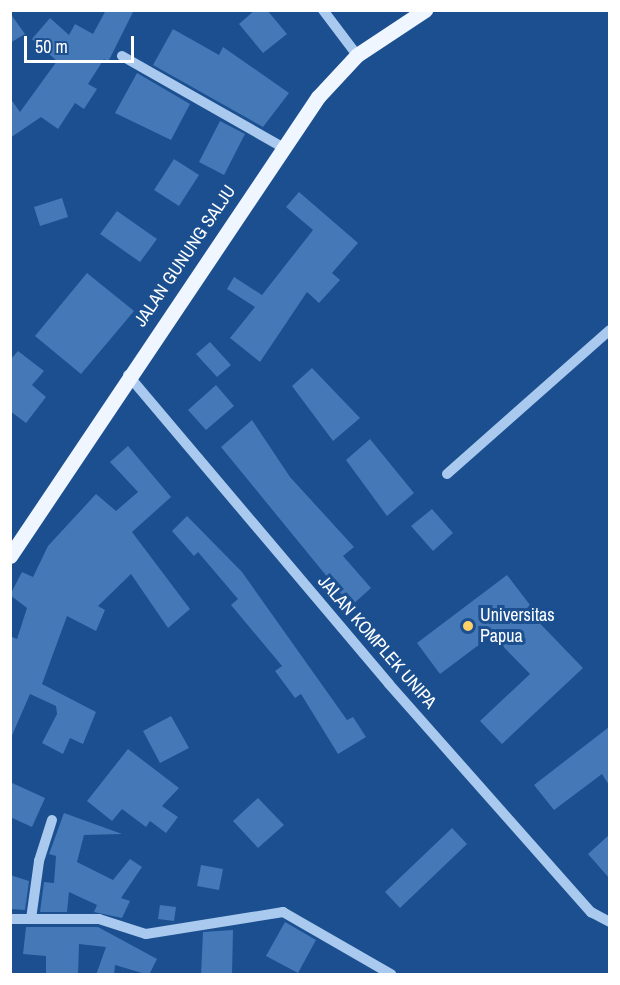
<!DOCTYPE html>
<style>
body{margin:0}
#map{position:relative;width:620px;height:985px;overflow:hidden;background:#1b4f8f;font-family:"Archivo Narrow",sans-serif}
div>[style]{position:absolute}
.building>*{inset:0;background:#4478b7}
.minor>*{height:10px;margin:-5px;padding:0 5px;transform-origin:5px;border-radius:5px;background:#a9c9ee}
.major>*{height:15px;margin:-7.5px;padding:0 7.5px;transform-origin:7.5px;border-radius:7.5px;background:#f0f6ff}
.dots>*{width:16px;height:16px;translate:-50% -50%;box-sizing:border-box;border:3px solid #1b4f8f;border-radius:50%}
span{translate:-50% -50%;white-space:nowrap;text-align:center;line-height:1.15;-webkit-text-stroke:6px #1b4f8f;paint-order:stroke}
.street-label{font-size:18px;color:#fff}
.poi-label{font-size:18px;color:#fff}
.left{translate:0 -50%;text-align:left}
.frame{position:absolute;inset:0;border:12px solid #fff;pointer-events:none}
.scale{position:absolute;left:24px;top:36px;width:110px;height:27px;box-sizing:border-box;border:3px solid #fff;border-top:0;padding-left:8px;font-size:18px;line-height:21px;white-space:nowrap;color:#fff;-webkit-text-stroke:4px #1b4f8f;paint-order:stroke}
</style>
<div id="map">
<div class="building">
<i style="clip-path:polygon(106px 10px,134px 10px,108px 62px,104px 59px,88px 84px,97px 89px,84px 109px,75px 103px,58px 129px,41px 117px,10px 138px,10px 98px,20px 112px,57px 61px,32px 39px,50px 18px,69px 35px,75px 24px,93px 34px)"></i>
<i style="clip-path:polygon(255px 10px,267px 10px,287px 34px,263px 53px,239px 24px)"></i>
<i style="clip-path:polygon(10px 13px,25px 34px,10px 43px)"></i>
<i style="clip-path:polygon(173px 29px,219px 55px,223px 47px,289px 93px,263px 127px,153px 65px)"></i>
<i style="clip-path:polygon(137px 73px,190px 104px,171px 140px,115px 113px)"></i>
<i style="clip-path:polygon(220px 121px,245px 134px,224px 175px,199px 162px)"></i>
<i style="clip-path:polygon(174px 159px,199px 175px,179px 206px,154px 190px)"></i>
<i style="clip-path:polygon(299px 192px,358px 243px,332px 273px,340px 280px,319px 303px,307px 292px,260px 362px,230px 338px,255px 307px,227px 289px,234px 277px,262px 295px,313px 230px,286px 207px)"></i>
<i style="clip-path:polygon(62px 198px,68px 217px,40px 226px,34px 207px)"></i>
<i style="clip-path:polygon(117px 211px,157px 239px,140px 262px,100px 234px)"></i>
<i style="clip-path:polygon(87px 273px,134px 311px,81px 374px,35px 336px)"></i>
<i style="clip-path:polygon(210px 342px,231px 365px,217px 377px,196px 354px)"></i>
<i style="clip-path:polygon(18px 351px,44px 371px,32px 385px,46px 397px,26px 423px,10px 411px,10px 360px)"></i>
<i style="clip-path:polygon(312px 368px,360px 418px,333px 441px,292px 386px)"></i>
<i style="clip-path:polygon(216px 385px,234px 406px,206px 430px,188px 410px)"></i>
<i style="clip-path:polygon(252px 420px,290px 477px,354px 547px,343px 556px,371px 588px,351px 606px,221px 447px)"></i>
<i style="clip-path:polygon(370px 439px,414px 493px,387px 516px,346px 460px)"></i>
<i style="clip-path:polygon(128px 446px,171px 497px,132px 532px,190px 609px,168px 628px,131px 574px,98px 606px,105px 610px,96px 631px,67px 616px,42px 684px,96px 712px,83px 744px,70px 738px,63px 754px,42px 743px,57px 714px,56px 706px,30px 694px,10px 740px,10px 636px,17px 639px,27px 608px,10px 595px,22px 572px,33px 577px,48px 546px,96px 494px,116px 511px,138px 492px,110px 462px)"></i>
<i style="clip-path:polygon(432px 509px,453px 533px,433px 551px,411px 526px)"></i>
<i style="clip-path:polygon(187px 516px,242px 572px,347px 720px,353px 717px,366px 737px,338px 754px,301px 694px,295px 698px,275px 671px,282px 666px,231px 605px,238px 599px,198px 552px,194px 556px,172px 531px)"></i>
<i style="clip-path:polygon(507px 575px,530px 605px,526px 609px,583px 668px,502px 744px,480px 721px,530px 674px,492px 635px,440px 674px,417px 643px)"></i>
<i style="clip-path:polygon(171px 716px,189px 748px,160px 763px,143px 731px)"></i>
<i style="clip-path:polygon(609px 727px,609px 785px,602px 774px,554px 810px,534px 785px)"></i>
<i style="clip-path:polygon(128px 749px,179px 788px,162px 806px,178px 817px,166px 833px,150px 821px,146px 827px,122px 809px,112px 821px,87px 801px)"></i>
<i style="clip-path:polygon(10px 782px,45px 798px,32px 827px,10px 817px)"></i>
<i style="clip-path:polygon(258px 798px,284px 825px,258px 848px,233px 821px)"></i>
<i style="clip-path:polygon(64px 813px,122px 834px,84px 835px,77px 862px,113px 880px,130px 859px,142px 867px,121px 898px,130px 901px,122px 918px,94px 912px,97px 905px,69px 892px,67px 912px,40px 912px,44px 882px,54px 883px,56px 856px,49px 854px)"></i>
<i style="clip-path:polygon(452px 828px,467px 844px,400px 908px,385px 892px)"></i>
<i style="clip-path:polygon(609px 835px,609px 878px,588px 854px)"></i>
<i style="clip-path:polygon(201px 865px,223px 869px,219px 890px,197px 886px)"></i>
<i style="clip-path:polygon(10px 875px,29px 881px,25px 910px,10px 909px)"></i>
<i style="clip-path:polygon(160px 905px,176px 907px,174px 921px,158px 919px)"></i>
<i style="clip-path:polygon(285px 922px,316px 940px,298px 973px,266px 956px)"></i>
<i style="clip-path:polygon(26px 927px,98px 927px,157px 959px,149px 975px,115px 965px,114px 975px,96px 975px,106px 947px,79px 944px,78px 975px,46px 975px,46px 956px,23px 954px)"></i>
<i style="clip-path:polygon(233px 930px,232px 975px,201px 975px,203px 932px)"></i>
</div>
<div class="minor">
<i style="left:323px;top:10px;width:56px;rotate:52.9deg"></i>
<i style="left:122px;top:56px;width:184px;rotate:29.6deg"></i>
<i style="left:128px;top:375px;width:404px;rotate:49.8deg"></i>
<i style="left:389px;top:684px;width:305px;rotate:48.5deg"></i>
<i style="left:591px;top:912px;width:21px;rotate:28deg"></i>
<i style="left:447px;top:474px;width:217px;rotate:-41.5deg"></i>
<i style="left:10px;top:919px;width:89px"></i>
<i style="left:99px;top:919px;width:49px;rotate:17.7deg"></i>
<i style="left:146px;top:934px;width:139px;rotate:-9.1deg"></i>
<i style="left:283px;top:912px;width:125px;rotate:29.9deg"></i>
<i style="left:31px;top:919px;width:59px;rotate:-82.1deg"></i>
<i style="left:39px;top:861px;width:43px;rotate:-72.4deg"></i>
</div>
<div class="major">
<i style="left:10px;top:556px;width:553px;rotate:-56.14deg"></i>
<i style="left:318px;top:97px;width:57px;rotate:-47.1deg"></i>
<i style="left:357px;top:55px;width:82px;rotate:-33.5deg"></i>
</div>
<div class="dots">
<i style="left:468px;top:626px;background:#ffd166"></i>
</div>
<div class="street-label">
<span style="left:185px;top:256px;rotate:-56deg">JALAN GUNUNG SALJU</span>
<span style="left:377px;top:642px;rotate:49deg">JALAN KOMPLEK UNIPA</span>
</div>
<div class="poi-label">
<span class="left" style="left:480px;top:626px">Universitas<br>Papua</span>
</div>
<div class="frame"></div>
<div class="scale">50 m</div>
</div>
